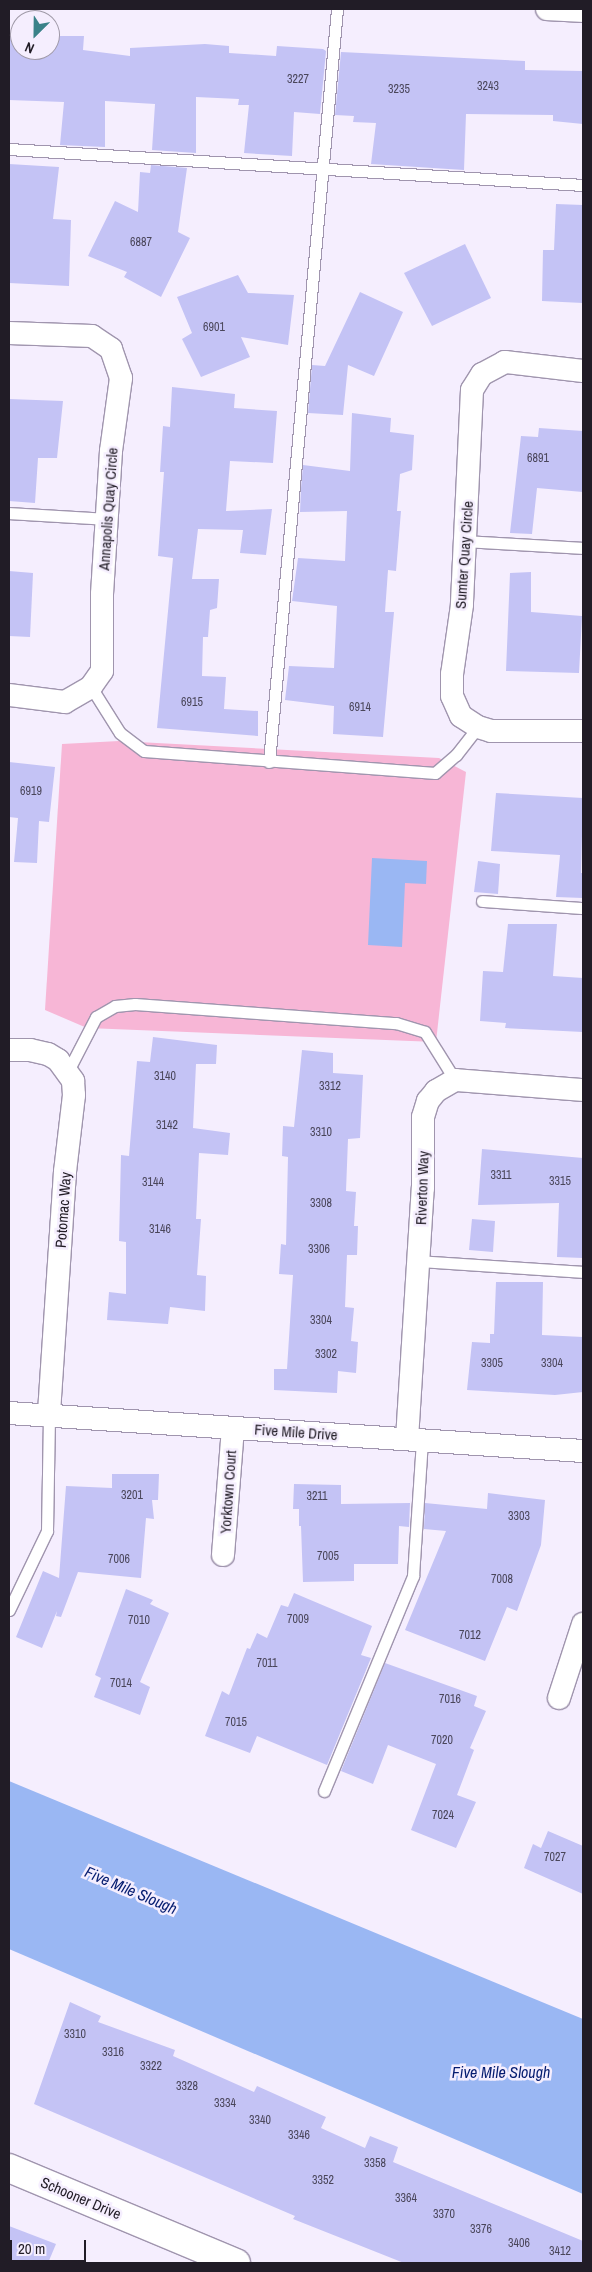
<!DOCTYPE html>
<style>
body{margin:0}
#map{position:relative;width:592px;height:2272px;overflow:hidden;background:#f5eefe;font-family:"Archivo Narrow",sans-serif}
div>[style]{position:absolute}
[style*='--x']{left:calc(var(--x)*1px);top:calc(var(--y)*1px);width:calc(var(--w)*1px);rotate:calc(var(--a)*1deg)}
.green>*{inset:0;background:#f7b6d6}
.water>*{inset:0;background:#9ab7f3}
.building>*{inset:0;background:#c4c3f5}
.roads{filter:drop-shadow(1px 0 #a095ae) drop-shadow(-1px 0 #a095ae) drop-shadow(0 1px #a095ae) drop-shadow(0 -1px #a095ae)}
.service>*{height:11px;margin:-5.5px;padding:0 5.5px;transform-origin:5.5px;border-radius:5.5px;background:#fff}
.minor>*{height:22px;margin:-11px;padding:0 11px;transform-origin:11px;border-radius:11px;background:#fff}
.tertiary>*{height:28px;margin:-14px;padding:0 14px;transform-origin:14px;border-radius:14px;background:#fff}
span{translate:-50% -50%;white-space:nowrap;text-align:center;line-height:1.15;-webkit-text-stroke:5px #f5eefe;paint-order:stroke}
.number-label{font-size:12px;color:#4a465a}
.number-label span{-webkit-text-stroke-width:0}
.street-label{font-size:15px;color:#211c26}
.water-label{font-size:16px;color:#051c70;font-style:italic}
.frame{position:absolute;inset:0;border:10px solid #211c26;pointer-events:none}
.north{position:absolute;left:10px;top:10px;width:50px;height:50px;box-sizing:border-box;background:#f5eefe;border:1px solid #a09aa8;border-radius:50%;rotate:203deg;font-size:14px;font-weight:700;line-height:20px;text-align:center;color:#211c26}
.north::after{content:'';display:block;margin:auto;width:18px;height:22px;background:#3a8289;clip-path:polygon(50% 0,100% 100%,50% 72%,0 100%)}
.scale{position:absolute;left:10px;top:2240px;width:76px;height:22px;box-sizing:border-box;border:2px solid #211c26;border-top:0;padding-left:6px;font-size:15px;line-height:18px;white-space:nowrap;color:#211c26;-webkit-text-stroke:4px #f5eefe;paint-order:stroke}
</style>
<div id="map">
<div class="green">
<div style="clip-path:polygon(119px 741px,439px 758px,466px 772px,436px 1042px,87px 1028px,45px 1010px,62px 744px)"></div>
</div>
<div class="water">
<div style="clip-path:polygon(372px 858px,427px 861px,426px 884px,405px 883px,402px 947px,368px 945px)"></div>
<div style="clip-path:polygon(9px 1781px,583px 2019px,583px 2194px,9px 1949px)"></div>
</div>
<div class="building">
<div style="clip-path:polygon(9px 36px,20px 36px,20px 50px,50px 50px,50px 36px,84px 36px,83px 50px,130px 56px,130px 48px,205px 44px,229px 46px,229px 53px,276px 56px,277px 46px,323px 49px,326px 51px,320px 114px,294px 112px,292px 156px,244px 153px,249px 105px,238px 105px,239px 99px,196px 97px,196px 153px,152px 150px,155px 104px,105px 101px,105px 147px,60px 145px,64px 102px,9px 100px)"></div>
<div style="clip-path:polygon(341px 52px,525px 61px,525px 70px,583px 71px,583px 124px,553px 121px,553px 115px,466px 114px,464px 170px,371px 164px,376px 123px,353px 122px,354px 116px,335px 115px)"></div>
<div style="clip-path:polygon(9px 164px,59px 167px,53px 219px,71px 220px,69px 286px,9px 283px)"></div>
<div style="clip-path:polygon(151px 165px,187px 168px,178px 232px,190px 238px,161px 297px,124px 277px,127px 272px,88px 256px,115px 201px,138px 212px,140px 172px,150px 173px)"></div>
<div style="clip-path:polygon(556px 204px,583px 205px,583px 303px,542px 301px,543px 250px,554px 250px)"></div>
<div style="clip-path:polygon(465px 244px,491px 298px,432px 326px,404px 273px)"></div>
<div style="clip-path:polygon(238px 275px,248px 293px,294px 295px,288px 345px,241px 337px,250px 357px,201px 377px,182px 339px,192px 333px,177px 297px)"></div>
<div style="clip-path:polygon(360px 292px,403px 312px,374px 376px,348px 365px,343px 415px,308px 413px,312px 365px,325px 366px)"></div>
<div style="clip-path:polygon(172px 387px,235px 394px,234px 408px,277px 411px,273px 463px,230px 461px,226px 511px,272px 509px,266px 555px,240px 553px,243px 530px,198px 529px,192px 579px,219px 579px,217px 608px,210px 610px,208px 637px,203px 637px,202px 676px,226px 677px,224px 709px,258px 711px,258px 736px,157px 728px,173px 558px,158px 556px,164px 472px,160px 472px,163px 426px,170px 427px)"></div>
<div style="clip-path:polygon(9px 399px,63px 401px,57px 458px,38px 458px,35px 503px,9px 501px)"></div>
<div style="clip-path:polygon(352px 413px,391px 418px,390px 432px,414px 435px,412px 470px,400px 474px,397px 511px,401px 511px,396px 571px,388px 570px,385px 612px,394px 612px,383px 737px,333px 734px,334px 706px,285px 700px,289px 666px,334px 668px,337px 606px,292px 601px,298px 558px,345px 561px,347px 511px,300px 512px,301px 488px,303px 465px,350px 471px)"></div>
<div style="clip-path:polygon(539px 428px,583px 431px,583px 492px,537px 488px,532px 534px,510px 533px,521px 436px,538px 437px)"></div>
<div style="clip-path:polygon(9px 571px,33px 573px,30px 637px,9px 636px)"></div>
<div style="clip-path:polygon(531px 572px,531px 612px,582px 616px,579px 673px,506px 671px,510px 573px)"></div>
<div style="clip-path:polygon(9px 762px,55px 767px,49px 822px,39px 821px,37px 863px,14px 862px,18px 818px,9px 817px)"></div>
<div style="clip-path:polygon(496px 793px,583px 798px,581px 873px,583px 873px,583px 898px,556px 897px,560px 855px,491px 851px)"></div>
<div style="clip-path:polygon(478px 861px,500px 864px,498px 894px,474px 892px)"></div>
<div style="clip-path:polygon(508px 924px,557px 924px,553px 976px,583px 978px,583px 1032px,505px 1028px,506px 1023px,480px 1021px,483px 971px,503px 972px)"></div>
<div style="clip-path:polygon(153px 1037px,217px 1045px,216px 1064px,196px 1064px,193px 1128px,230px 1133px,228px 1155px,199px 1153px,196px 1219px,201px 1219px,197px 1275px,206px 1276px,205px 1311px,170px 1307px,168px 1324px,107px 1320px,109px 1292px,126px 1294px,126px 1242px,119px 1241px,121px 1155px,129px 1156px,137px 1061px,150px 1062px)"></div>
<div style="clip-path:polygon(302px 1050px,333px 1053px,333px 1073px,363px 1075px,360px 1138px,348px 1139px,346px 1191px,356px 1192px,354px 1226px,358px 1226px,357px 1255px,347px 1255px,345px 1307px,354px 1308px,351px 1341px,358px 1342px,356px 1373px,338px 1371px,337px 1393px,274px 1390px,274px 1369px,287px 1369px,293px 1275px,279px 1274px,281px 1244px,286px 1245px,288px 1157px,282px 1156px,283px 1126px,294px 1127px)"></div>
<div style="clip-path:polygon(482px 1149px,583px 1158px,583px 1258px,557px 1257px,559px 1203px,478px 1205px)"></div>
<div style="clip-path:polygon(472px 1219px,495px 1221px,493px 1252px,469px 1250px)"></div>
<div style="clip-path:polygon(496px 1282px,543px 1282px,542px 1335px,583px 1337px,583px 1392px,555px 1395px,467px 1390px,472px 1342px,490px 1343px,490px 1334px,494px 1334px)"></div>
<div style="clip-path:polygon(112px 1474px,159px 1474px,158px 1500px,152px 1500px,154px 1519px,146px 1518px,141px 1578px,78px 1572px,61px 1617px,56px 1616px,57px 1611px,42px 1648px,16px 1637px,43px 1571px,59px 1578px,66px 1486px,112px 1488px)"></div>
<div style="clip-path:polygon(294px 1484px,341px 1485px,341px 1504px,410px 1503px,409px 1527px,399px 1526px,398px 1564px,354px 1564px,354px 1581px,303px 1582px,301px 1526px,299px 1526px,299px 1509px,293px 1509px)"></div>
<div style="clip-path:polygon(488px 1493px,545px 1500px,541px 1545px,517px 1611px,507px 1607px,485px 1661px,405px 1630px,446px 1531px,424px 1529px,425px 1503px,487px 1509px)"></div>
<div style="clip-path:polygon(126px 1589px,153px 1600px,150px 1604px,169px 1613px,140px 1682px,150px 1687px,140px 1715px,94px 1697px,101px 1678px,95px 1675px)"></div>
<div style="clip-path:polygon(294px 1593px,372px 1626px,361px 1655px,371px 1658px,327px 1765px,257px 1736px,250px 1753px,205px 1736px,222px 1691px,229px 1695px,247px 1648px,250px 1649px,257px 1633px,267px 1638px,281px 1605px,288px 1607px)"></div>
<div style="clip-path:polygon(385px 1663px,477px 1696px,474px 1706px,486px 1711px,470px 1748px,474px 1750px,457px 1795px,476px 1802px,456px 1848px,411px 1830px,436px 1764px,388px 1745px,373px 1784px,341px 1771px)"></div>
<div style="clip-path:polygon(548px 1831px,583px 1846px,583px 1894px,524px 1868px,533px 1844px,541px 1848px)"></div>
<div style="clip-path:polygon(70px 2002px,101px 2016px,98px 2022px,175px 2050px,173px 2056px,254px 2092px,257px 2086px,326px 2117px,321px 2128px,365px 2148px,370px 2136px,398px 2147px,393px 2162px,583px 2241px,583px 2263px,404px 2263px,293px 2219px,295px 2216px,34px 2104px)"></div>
<div style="clip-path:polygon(9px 2226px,56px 2244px,48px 2263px,9px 2263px)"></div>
</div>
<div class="roads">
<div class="service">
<div style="--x:9;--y:149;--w:575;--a:3.59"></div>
<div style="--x:9;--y:513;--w:98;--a:3.5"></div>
<div style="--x:465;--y:541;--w:118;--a:3.4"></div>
<div style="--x:91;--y:687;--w:54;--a:57.8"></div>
<div style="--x:120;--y:733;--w:30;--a:37"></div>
<div style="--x:144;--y:751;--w:292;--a:4.3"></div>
<div style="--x:435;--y:773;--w:28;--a:-41"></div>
<div style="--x:456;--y:755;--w:36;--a:-52"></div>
<div style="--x:269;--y:762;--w:756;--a:-84.84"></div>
<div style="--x:482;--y:901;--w:101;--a:4"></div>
<div style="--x:68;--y:1071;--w:61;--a:-62.6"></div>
<div style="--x:96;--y:1017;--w:22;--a:-30"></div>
<div style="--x:115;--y:1006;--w:20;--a:-6"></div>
<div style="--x:135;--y:1004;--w:262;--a:4.2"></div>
<div style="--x:396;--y:1023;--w:30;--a:17"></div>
<div style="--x:425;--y:1032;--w:57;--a:58"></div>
<div style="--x:418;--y:1261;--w:165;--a:3.8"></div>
<div style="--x:9;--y:1610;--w:88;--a:-64.3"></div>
<div style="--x:47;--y:1531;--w:115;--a:-89"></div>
<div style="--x:324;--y:1791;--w:233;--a:-67.5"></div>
<div style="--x:413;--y:1576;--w:136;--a:-86.2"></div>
</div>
<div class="minor">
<div style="--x:547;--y:9;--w:36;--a:3"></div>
<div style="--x:9;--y:333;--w:83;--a:2.1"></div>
<div style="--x:92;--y:336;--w:23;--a:34"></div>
<div style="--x:111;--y:349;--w:31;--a:71"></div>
<div style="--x:121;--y:378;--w:74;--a:97.8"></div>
<div style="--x:111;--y:451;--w:143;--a:93.6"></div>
<div style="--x:102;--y:594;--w:77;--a:90"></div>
<div style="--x:102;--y:671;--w:19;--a:125"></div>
<div style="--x:91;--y:687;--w:30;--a:150"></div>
<div style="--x:65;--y:702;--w:56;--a:-172.9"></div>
<div style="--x:583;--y:371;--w:79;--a:-173.4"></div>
<div style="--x:505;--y:362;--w:26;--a:152"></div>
<div style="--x:482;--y:374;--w:19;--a:122"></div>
<div style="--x:472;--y:390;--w:215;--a:92.7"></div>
<div style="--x:462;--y:605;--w:70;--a:98.2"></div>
<div style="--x:452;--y:674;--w:22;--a:90"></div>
<div style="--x:452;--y:696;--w:22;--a:66"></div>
<div style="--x:461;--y:716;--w:20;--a:33"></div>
<div style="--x:478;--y:727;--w:14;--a:17"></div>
<div style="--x:491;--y:731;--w:92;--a:0"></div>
<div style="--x:9;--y:1050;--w:21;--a:0"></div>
<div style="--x:30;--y:1050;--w:18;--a:13"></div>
<div style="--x:48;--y:1054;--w:12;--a:31"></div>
<div style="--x:58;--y:1060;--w:26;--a:54"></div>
<div style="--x:73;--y:1081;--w:14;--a:86"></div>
<div style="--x:74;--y:1095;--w:78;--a:96.7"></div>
<div style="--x:65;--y:1172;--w:245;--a:93.8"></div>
<div style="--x:9;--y:1413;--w:575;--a:3.79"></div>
<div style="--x:407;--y:1439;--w:252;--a:-86.4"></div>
<div style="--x:423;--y:1188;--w:71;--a:-90"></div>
<div style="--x:423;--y:1117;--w:17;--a:-73"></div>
<div style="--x:428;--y:1101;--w:13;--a:-51"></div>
<div style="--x:436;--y:1091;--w:22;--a:-30"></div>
<div style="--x:455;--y:1080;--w:128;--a:4.5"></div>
<div style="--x:223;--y:1555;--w:127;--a:-85.5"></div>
<div style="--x:559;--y:1698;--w:78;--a:-72"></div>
</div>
<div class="tertiary">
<div style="--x:9;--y:2168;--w:246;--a:22.7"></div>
</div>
</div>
<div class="number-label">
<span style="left:298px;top:80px">3227</span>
<span style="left:488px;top:87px">3243</span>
<span style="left:399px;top:90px">3235</span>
<span style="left:141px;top:243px">6887</span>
<span style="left:214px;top:328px">6901</span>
<span style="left:538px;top:459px">6891</span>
<span style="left:192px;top:703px">6915</span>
<span style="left:360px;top:708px">6914</span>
<span style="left:31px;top:792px">6919</span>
<span style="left:165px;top:1077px">3140</span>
<span style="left:330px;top:1087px">3312</span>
<span style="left:167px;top:1126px">3142</span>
<span style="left:321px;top:1133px">3310</span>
<span style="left:501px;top:1176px">3311</span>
<span style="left:560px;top:1182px">3315</span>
<span style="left:153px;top:1183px">3144</span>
<span style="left:321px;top:1204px">3308</span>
<span style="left:160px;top:1230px">3146</span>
<span style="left:319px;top:1250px">3306</span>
<span style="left:321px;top:1321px">3304</span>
<span style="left:326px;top:1355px">3302</span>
<span style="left:492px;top:1364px">3305</span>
<span style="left:552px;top:1364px">3304</span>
<span style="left:132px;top:1496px">3201</span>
<span style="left:317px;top:1497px">3211</span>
<span style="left:519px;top:1517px">3303</span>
<span style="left:328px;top:1557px">7005</span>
<span style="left:119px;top:1560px">7006</span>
<span style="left:502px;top:1580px">7008</span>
<span style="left:298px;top:1620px">7009</span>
<span style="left:139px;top:1621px">7010</span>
<span style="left:470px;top:1636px">7012</span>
<span style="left:267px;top:1664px">7011</span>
<span style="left:121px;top:1684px">7014</span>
<span style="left:450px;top:1700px">7016</span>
<span style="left:236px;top:1723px">7015</span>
<span style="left:442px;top:1741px">7020</span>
<span style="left:443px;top:1816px">7024</span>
<span style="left:555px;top:1858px">7027</span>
<span style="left:75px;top:2035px">3310</span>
<span style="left:113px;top:2053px">3316</span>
<span style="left:151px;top:2067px">3322</span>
<span style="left:187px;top:2087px">3328</span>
<span style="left:225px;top:2104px">3334</span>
<span style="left:260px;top:2121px">3340</span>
<span style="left:299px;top:2136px">3346</span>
<span style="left:375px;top:2164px">3358</span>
<span style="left:323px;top:2181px">3352</span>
<span style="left:406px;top:2199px">3364</span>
<span style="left:444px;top:2215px">3370</span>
<span style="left:481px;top:2230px">3376</span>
<span style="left:519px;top:2244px">3406</span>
<span style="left:560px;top:2252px">3412</span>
</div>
<div class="street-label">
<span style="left:108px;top:509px;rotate:-86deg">Annapolis Quay Circle</span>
<span style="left:464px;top:555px;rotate:-86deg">Sumter Quay Circle</span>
<span style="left:422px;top:1188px;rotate:-88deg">Riverton Way</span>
<span style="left:63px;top:1210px;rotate:-86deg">Potomac Way</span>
<span style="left:296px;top:1432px;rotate:4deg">Five Mile Drive</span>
<span style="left:228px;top:1492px;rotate:-86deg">Yorktown Court</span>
<span style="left:81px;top:2198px;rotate:23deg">Schooner Drive</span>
</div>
<div class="water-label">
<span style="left:131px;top:1890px;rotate:23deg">Five Mile Slough</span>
<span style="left:501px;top:2072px">Five Mile Slough</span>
</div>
<div class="frame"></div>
<div class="north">N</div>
<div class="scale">20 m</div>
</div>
